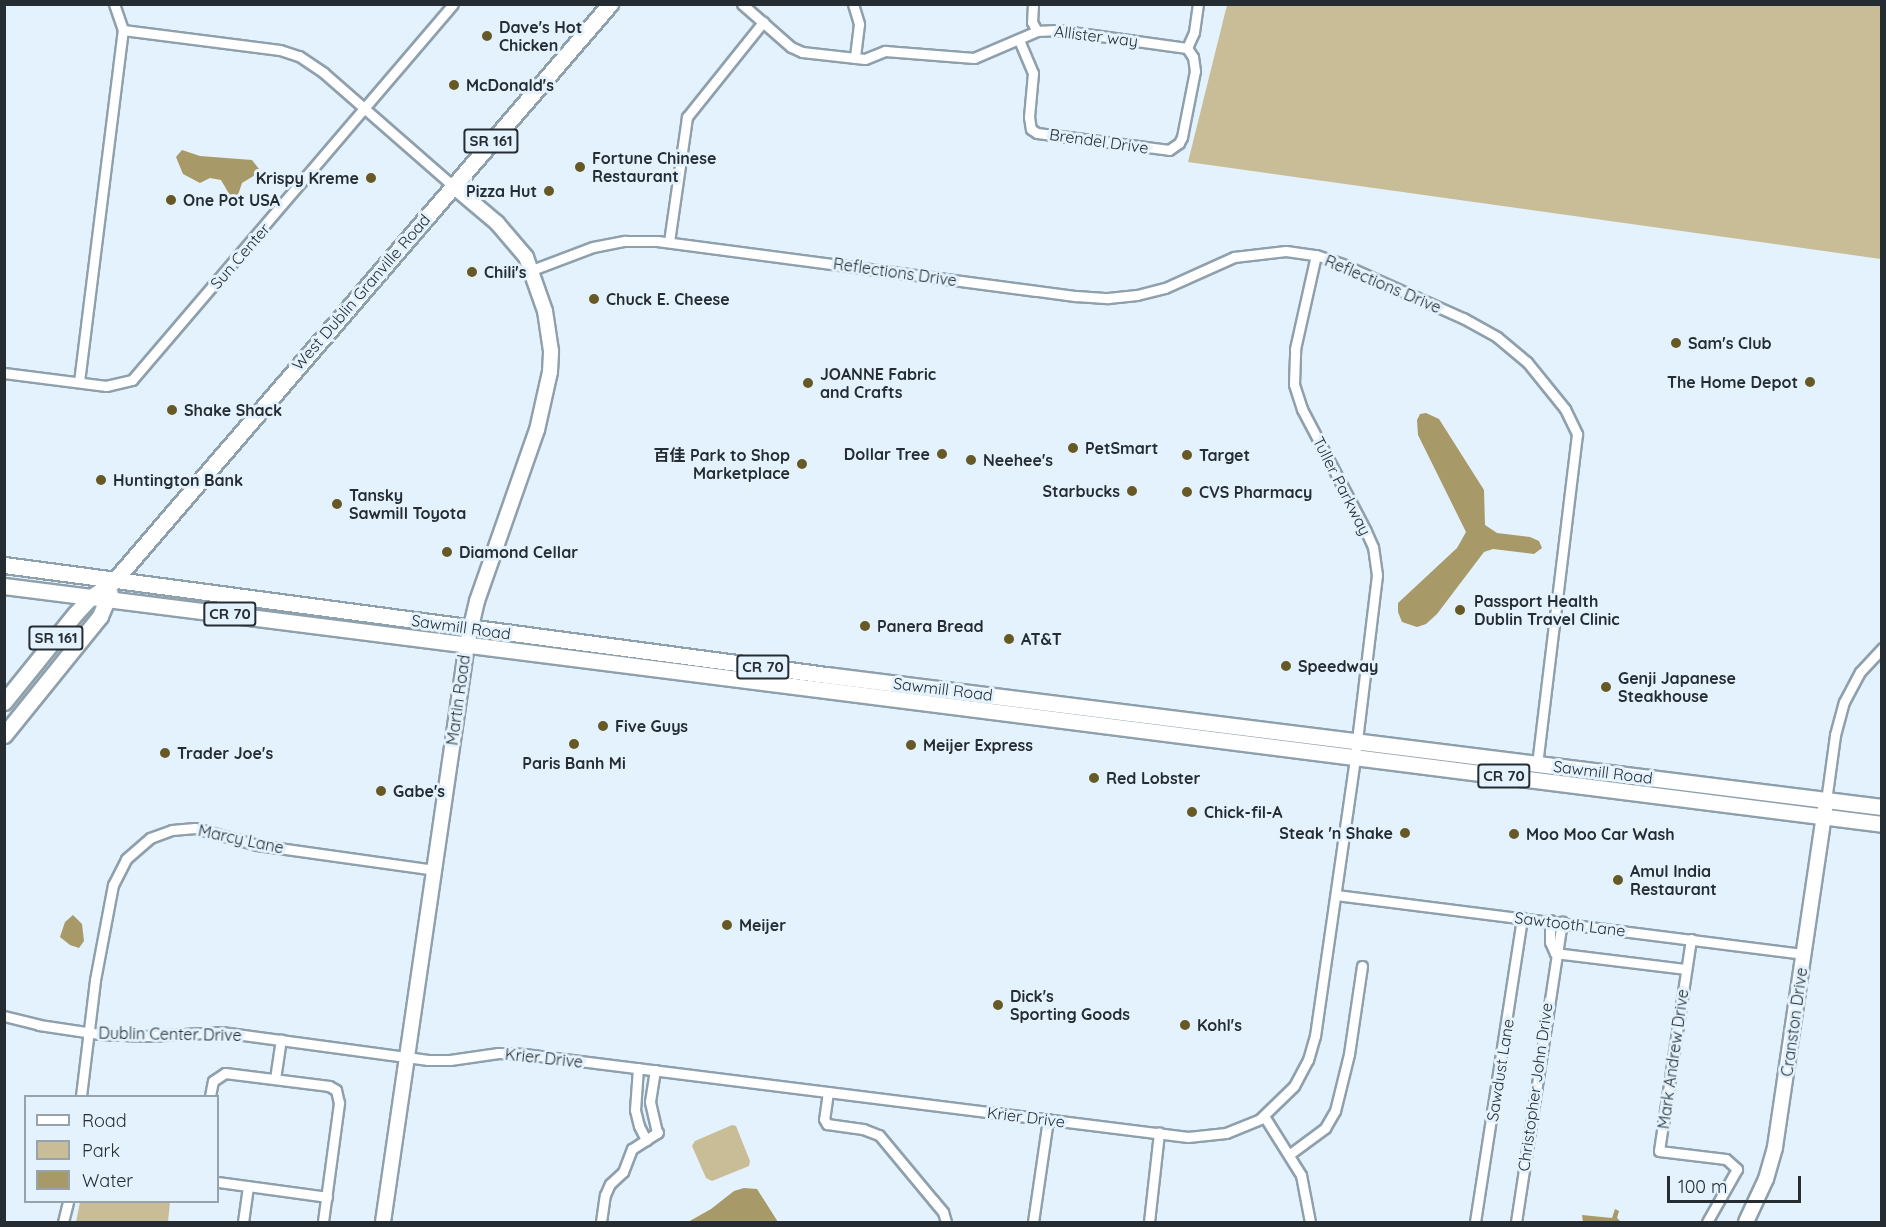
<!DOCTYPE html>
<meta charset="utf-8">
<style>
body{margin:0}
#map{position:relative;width:1886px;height:1227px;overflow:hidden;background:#e3f2fd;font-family:Quicksand,"Noto Sans SC",sans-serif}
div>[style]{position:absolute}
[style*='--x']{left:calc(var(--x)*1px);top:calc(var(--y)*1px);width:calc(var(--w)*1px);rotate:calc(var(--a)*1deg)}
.green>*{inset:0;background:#c8bd96}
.water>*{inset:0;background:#a89968}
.roads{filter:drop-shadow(2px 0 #8fa0ad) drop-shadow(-2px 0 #8fa0ad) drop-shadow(0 2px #8fa0ad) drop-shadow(0 -2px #8fa0ad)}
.street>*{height:9px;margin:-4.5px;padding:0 4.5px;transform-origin:4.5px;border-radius:4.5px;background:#fff}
.secondary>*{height:14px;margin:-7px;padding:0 7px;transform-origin:7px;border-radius:7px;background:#fff}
.primary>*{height:15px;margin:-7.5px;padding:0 7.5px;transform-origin:7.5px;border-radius:7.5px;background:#fff}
.dots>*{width:16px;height:16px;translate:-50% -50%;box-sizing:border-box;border:3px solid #e3f2fd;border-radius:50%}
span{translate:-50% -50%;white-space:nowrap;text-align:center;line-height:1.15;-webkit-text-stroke:6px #e3f2fd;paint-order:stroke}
.shield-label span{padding:2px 4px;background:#e3f2fd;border:2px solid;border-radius:4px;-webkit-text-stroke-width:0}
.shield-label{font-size:15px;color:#262d32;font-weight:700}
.poi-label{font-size:16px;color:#262d32;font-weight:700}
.left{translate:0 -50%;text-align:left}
.right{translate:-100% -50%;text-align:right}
.street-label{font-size:16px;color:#262d32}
.frame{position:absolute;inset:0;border:6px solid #262d32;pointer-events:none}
.legend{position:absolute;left:24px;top:1095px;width:195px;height:108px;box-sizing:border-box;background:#e3f2fd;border:2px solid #97a3ac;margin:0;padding:8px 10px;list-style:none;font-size:18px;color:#262d32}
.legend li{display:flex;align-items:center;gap:12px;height:30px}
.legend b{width:30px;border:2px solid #97a3ac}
.scale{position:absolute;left:1667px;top:1176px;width:134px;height:27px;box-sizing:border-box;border:3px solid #262d32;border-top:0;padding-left:8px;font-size:18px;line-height:21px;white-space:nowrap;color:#262d32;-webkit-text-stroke:4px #e3f2fd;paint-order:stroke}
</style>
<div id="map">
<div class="green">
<div style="clip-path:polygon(1227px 5px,1881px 5px,1881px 259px,1188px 162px)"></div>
<div style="clip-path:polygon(732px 1125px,736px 1126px,750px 1161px,749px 1166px,712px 1181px,706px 1178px,692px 1146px,695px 1141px)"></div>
<div style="clip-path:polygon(80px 1202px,170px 1202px,168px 1222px,76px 1222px)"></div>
</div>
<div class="water">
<div style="clip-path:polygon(182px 150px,200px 156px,252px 160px,259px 169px,257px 174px,242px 183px,237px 198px,232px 199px,221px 180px,210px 178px,200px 183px,183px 174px,176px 157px)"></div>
<div style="clip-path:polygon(1426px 413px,1439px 419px,1484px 490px,1485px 525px,1497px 533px,1530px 537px,1539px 541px,1542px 548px,1534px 554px,1493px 549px,1484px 552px,1437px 614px,1426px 624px,1417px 627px,1402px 622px,1398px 612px,1398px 603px,1457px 548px,1466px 532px,1418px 435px,1417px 420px,1420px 414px)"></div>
<div style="clip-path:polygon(73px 915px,82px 924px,84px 941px,79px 948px,70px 945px,60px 937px,65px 922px)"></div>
<div style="clip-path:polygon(744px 1188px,757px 1189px,778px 1222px,688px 1222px,711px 1209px,734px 1191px)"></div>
<div style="clip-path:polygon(1615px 1209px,1619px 1211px,1617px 1218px,1621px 1222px,1583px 1222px,1582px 1215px,1612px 1218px)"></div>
</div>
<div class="roads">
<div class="street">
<div style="--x:742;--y:4;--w:65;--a:41.3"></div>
<div style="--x:791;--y:47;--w:12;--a:24"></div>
<div style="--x:802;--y:52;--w:63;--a:6.3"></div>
<div style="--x:865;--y:59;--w:22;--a:-22"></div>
<div style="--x:885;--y:51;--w:89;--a:4.5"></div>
<div style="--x:974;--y:58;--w:69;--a:-23.2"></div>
<div style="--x:1037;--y:31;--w:20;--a:-3"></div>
<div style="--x:1057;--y:30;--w:131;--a:7.9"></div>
<div style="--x:853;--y:4;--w:21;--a:73"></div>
<div style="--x:859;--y:24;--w:34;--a:97"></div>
<div style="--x:1033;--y:4;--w:18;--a:93"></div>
<div style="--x:1032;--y:22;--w:10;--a:61"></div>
<div style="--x:123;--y:30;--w:158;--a:7.3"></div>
<div style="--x:280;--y:50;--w:20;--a:18"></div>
<div style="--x:299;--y:56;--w:30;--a:34"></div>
<div style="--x:324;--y:73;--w:170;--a:41.2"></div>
<div style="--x:1019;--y:40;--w:36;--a:67"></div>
<div style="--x:1033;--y:73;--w:44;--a:95.2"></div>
<div style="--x:1029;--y:117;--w:12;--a:81"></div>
<div style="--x:1031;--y:129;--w:7;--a:34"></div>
<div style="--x:1037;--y:133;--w:133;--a:7.3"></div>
<div style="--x:1169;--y:150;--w:12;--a:-35"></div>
<div style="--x:1179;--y:143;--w:7;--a:-63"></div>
<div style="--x:1182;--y:137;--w:67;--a:-78.9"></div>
<div style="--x:1195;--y:71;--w:14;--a:-98"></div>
<div style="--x:1193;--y:57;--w:11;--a:-124"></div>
<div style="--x:1187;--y:48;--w:17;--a:-66"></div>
<div style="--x:1194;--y:32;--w:28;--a:-82"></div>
<div style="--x:669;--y:242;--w:126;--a:-81.8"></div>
<div style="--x:687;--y:117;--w:122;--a:-51.3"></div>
<div style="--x:532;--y:270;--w:65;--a:-20.7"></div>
<div style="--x:593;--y:247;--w:33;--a:-11"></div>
<div style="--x:625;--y:241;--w:32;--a:0"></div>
<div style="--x:657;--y:241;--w:423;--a:7.5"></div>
<div style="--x:1076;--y:296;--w:32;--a:4"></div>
<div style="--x:1108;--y:298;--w:29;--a:-6"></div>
<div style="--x:1137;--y:295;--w:29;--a:-14"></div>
<div style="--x:1165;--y:288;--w:76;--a:-24.2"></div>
<div style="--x:1234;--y:257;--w:52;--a:-6.6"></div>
<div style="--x:1286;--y:251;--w:30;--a:8"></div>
<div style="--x:1316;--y:255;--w:28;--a:19"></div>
<div style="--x:1342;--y:264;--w:133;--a:24.1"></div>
<div style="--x:1463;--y:318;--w:39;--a:29"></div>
<div style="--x:1497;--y:337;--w:39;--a:40"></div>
<div style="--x:1527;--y:362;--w:60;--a:51"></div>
<div style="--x:1565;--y:409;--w:28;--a:64"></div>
<div style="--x:1577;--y:434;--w:332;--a:96.9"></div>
<div style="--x:4;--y:373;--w:103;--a:7.3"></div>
<div style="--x:106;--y:386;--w:27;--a:-13"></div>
<div style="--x:132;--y:380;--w:494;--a:-49.5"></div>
<div style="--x:79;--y:382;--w:355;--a:-82.9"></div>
<div style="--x:123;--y:30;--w:28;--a:-109"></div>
<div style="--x:1826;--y:801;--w:67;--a:-82.2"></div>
<div style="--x:1835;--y:735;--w:34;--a:-75"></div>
<div style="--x:1844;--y:702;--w:34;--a:-62"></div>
<div style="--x:1860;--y:672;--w:33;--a:-47"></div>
<div style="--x:1336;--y:895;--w:472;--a:7.2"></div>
<div style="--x:1550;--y:920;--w:22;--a:90"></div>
<div style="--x:1550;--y:942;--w:12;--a:66"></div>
<div style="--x:1691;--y:939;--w:214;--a:98.6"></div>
<div style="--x:1659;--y:1151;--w:67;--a:6.8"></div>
<div style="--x:1726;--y:1159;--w:15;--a:42"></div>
<div style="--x:1737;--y:1169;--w:61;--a:119.5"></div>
<div style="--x:1555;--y:953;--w:132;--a:7"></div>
<div style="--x:4;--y:1016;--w:36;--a:14"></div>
<div style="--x:39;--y:1025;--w:61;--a:8.5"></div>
<div style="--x:99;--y:1034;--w:49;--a:2.3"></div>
<div style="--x:148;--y:1036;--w:73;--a:-3.1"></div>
<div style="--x:221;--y:1032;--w:209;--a:7.7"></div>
<div style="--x:428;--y:1060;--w:22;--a:0"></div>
<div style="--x:450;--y:1060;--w:49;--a:-8.3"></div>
<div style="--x:498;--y:1053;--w:26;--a:2"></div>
<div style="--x:524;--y:1054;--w:669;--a:7.13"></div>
<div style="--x:1188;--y:1137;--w:38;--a:-6"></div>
<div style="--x:1226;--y:1133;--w:37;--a:-22"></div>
<div style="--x:1260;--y:1119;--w:47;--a:-44.1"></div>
<div style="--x:1294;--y:1086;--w:30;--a:-62"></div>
<div style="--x:1308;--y:1060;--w:25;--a:-74"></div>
<div style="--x:1315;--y:1036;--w:282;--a:-81.8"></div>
<div style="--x:1355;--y:757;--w:183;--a:-83.1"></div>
<div style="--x:1377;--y:575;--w:28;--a:-98"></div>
<div style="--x:1373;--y:547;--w:17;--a:-114"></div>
<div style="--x:1366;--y:531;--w:138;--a:-117.7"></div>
<div style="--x:1302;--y:409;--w:26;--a:-108"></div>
<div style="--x:1294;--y:384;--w:35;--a:-88"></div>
<div style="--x:1295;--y:349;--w:96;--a:-77.4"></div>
<div style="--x:638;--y:1068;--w:42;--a:94.1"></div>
<div style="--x:635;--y:1110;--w:16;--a:76"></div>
<div style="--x:639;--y:1126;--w:16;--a:63"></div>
<div style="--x:655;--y:1070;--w:32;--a:99"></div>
<div style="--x:650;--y:1102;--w:32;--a:77"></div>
<div style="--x:275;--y:1079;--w:40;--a:-81.5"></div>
<div style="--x:828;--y:1092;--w:27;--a:98"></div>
<div style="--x:824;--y:1119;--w:6;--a:59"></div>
<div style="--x:827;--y:1124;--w:36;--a:8"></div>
<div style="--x:863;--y:1129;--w:17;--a:21"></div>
<div style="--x:879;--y:1135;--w:85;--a:50.3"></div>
<div style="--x:933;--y:1200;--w:16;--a:50"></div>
<div style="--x:943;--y:1212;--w:10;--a:73"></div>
<div style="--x:81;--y:1096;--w:117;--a:-83.1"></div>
<div style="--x:95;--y:980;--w:97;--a:-79.3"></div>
<div style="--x:113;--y:885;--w:29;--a:-63"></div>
<div style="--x:126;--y:859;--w:32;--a:-41"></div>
<div style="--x:150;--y:838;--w:23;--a:-20"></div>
<div style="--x:172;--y:830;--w:23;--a:-5"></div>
<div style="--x:195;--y:828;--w:64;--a:15.3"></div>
<div style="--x:257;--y:845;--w:179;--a:8"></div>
<div style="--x:210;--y:1096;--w:15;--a:-79"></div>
<div style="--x:213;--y:1081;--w:14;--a:-34"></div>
<div style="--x:225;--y:1073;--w:105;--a:7.1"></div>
<div style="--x:329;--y:1086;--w:8;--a:30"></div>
<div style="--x:336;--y:1090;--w:13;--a:77"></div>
<div style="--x:339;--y:1103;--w:120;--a:97.7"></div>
<div style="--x:1264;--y:1116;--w:70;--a:57.9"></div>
<div style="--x:1301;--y:1175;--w:48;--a:79.2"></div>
<div style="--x:1290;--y:1154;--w:44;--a:-36.6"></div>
<div style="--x:1325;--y:1128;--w:20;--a:-60"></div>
<div style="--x:1335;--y:1111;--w:59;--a:-76.2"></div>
<div style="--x:1349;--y:1054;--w:89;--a:-81.6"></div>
<div style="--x:218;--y:1182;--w:110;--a:7.8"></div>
<div style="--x:63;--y:1222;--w:21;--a:-76"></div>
<div style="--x:243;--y:1222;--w:36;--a:-82"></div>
<div style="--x:601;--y:1222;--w:27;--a:-82"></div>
<div style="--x:605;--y:1195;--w:12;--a:-66"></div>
<div style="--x:610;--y:1184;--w:18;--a:-43"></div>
<div style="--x:623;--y:1172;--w:25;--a:-69"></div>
<div style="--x:632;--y:1149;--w:31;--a:-33"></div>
<div style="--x:1033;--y:1222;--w:104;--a:-81.7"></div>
<div style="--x:1149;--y:1222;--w:90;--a:-83.6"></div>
<div style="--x:1475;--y:1222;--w:308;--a:-81.2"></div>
<div style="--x:1516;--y:1222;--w:304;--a:-81.3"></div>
</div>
<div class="secondary">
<div style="--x:383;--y:1222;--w:584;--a:-81.73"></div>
<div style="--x:467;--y:644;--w:44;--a:-76.9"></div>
<div style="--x:477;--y:601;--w:181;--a:-70.7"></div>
<div style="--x:537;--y:430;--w:59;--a:-77.4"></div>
<div style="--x:550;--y:372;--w:21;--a:-87"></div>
<div style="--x:551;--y:351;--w:40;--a:-98.5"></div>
<div style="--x:545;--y:311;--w:57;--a:-109.4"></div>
<div style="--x:526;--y:257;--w:45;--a:-130.5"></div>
<div style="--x:497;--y:223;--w:59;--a:-139.8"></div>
<div style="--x:1746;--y:1222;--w:47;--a:-65.1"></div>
<div style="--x:1766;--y:1179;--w:33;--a:-74"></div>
<div style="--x:1775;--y:1147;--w:350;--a:-81.6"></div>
</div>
<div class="primary">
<div style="--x:4;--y:565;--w:829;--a:7.62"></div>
<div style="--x:826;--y:675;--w:1064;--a:7.13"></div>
<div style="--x:4;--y:586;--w:1893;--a:7.22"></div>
<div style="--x:4;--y:702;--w:113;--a:-51.1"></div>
<div style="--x:75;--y:614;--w:22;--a:-47"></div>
<div style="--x:90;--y:598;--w:29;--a:-35"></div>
<div style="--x:114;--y:581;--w:761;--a:-49.32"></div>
<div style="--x:4;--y:735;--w:153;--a:-51.1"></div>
<div style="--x:100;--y:616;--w:25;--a:-67"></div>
</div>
</div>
<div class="dots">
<div style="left:487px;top:36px;background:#675926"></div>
<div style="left:454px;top:85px;background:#675926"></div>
<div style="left:580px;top:167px;background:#675926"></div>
<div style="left:371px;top:178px;background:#675926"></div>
<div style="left:549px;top:191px;background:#675926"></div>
<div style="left:171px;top:200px;background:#675926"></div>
<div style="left:472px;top:272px;background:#675926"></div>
<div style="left:594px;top:299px;background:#675926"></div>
<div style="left:1676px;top:343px;background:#675926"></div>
<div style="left:1810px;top:382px;background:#675926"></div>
<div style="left:808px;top:383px;background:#675926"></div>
<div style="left:172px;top:410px;background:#675926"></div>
<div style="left:1073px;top:448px;background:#675926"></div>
<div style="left:942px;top:454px;background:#675926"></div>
<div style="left:1187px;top:455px;background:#675926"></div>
<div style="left:971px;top:460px;background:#675926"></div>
<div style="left:802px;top:464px;background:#675926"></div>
<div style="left:101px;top:480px;background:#675926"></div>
<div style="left:1132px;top:491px;background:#675926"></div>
<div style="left:1187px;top:492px;background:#675926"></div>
<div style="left:337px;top:504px;background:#675926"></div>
<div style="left:447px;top:552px;background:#675926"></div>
<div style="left:1460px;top:610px;background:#675926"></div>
<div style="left:865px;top:626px;background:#675926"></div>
<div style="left:1009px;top:639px;background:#675926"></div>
<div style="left:1286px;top:666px;background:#675926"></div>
<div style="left:1606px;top:687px;background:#675926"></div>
<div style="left:603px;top:726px;background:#675926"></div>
<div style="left:574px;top:744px;background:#675926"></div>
<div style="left:911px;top:745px;background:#675926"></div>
<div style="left:165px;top:753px;background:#675926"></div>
<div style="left:1094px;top:778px;background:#675926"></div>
<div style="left:381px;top:791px;background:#675926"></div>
<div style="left:1192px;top:812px;background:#675926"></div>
<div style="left:1405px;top:833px;background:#675926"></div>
<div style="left:1514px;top:834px;background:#675926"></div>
<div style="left:1618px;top:880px;background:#675926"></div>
<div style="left:727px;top:925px;background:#675926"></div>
<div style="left:998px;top:1005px;background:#675926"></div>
<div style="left:1185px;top:1025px;background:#675926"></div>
</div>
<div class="shield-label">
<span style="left:491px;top:141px">SR 161</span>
<span style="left:230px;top:614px">CR 70</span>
<span style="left:56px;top:638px">SR 161</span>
<span style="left:763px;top:667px">CR 70</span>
<span style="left:1504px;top:776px">CR 70</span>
</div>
<div class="poi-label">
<span class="left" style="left:499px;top:36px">Dave's Hot<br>Chicken</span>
<span class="left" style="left:466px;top:85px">McDonald's</span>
<span class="left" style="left:592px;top:167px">Fortune Chinese<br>Restaurant</span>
<span class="right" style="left:359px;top:178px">Krispy Kreme</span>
<span class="right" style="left:537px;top:191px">Pizza Hut</span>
<span class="left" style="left:183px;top:200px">One Pot USA</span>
<span class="left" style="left:484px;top:272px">Chili's</span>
<span class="left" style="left:606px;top:299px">Chuck E. Cheese</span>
<span class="left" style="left:1688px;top:343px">Sam's Club</span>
<span class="left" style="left:820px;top:383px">JOANNE Fabric<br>and Crafts</span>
<span class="right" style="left:1798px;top:382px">The Home Depot</span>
<span class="left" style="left:184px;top:410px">Shake Shack</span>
<span class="left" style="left:1085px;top:448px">PetSmart</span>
<span class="right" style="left:930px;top:454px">Dollar Tree</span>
<span class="right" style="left:790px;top:464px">百佳 Park to Shop<br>Marketplace</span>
<span class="left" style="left:1199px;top:455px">Target</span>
<span class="left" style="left:983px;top:460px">Neehee's</span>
<span class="left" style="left:113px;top:480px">Huntington Bank</span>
<span class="right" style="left:1120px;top:491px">Starbucks</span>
<span class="left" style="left:1199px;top:492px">CVS Pharmacy</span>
<span class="left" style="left:349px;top:504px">Tansky<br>Sawmill Toyota</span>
<span class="left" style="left:459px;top:552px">Diamond Cellar</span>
<span class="left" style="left:1474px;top:610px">Passport Health<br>Dublin Travel Clinic</span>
<span class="left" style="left:877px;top:626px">Panera Bread</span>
<span class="left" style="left:1021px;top:639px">AT&amp;T</span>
<span class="left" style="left:1298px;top:666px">Speedway</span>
<span class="left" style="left:1618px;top:687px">Genji Japanese<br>Steakhouse</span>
<span class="left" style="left:615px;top:726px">Five Guys</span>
<span class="left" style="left:923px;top:745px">Meijer Express</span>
<span class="left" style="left:177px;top:753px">Trader Joe's</span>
<span style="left:574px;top:763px">Paris Banh Mi</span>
<span class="left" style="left:1106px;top:778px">Red Lobster</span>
<span class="left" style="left:393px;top:791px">Gabe's</span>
<span class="left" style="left:1204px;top:812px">Chick-fil-A</span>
<span class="right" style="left:1393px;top:833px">Steak 'n Shake</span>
<span class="left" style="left:1526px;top:834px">Moo Moo Car Wash</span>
<span class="left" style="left:1630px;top:880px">Amul India<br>Restaurant</span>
<span class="left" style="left:739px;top:925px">Meijer</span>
<span class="left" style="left:1010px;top:1005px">Dick's<br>Sporting Goods</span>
<span class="left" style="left:1197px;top:1025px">Kohl's</span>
</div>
<div class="street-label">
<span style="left:1096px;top:36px;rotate:7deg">Allister way</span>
<span style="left:1099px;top:141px;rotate:8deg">Brendel Drive</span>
<span style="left:240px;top:256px;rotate:-49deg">Sun Center</span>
<span style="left:895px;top:272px;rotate:8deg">Reflections Drive</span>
<span style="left:1383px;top:284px;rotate:23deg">Reflections Drive</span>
<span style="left:361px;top:292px;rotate:-49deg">West Dublin Granville Road</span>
<span style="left:1342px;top:486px;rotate:63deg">Tuller Parkway</span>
<span style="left:461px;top:627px;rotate:8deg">Sawmill Road</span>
<span style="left:943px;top:689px;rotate:7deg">Sawmill Road</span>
<span style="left:458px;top:700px;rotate:-82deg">Martin Road</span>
<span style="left:1603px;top:772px;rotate:7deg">Sawmill Road</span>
<span style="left:241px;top:839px;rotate:12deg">Marcy Lane</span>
<span style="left:1570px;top:924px;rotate:7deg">Sawtooth Lane</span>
<span style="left:1794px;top:1022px;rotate:-82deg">Cranston Drive</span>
<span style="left:170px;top:1034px;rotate:1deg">Dublin Center Drive</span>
<span style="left:544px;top:1058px;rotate:6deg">Krier Drive</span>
<span style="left:1673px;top:1059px;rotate:-82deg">Mark Andrew Drive</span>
<span style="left:1500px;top:1070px;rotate:-81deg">Sawdust Lane</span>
<span style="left:1535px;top:1087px;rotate:-82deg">Christopher John Drive</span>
<span style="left:1026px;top:1117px;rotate:7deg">Krier Drive</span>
</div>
<div class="frame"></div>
<ul class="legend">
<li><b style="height:8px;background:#fff"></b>Road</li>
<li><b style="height:16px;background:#c8bd96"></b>Park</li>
<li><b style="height:16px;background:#a89968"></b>Water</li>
</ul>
<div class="scale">100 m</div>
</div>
